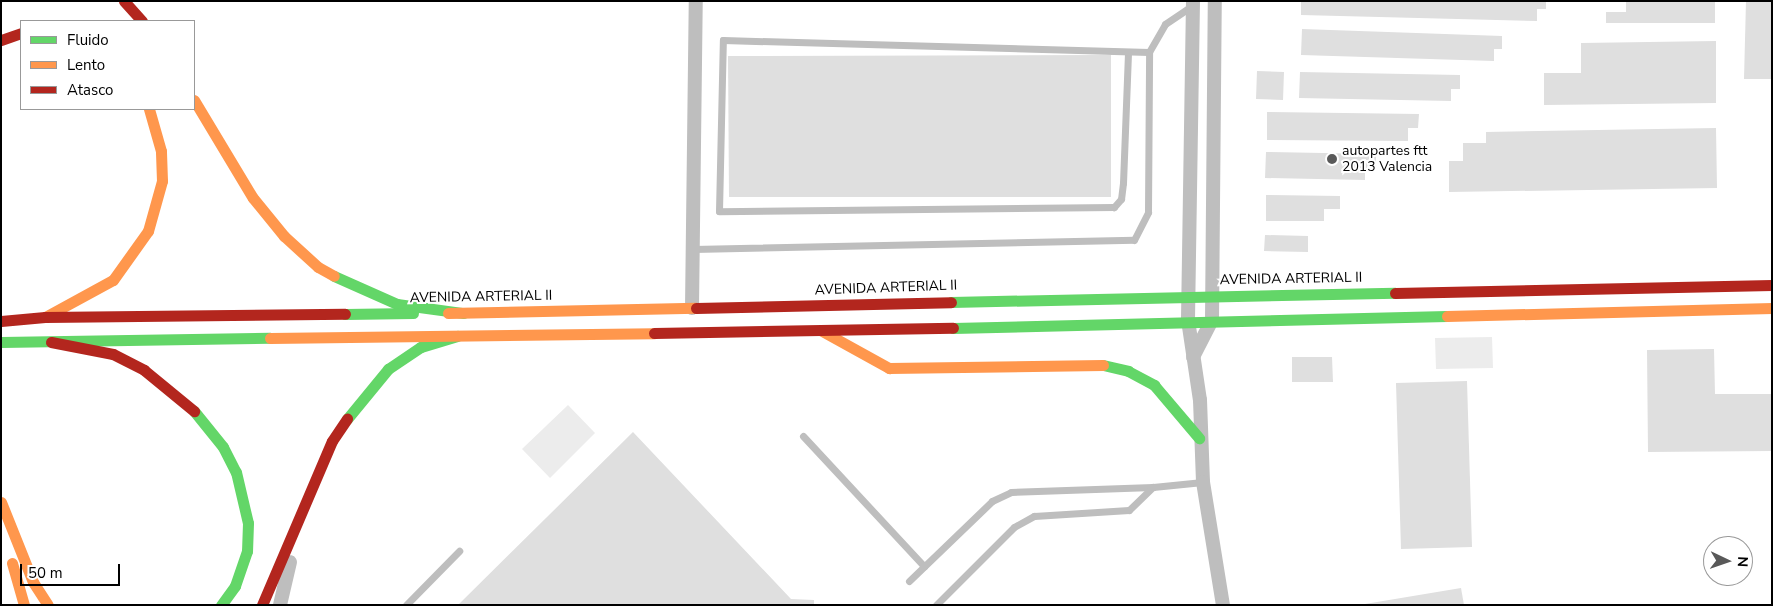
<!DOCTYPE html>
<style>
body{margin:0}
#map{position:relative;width:1773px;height:606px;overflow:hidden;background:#fff;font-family:"Nunito Sans",sans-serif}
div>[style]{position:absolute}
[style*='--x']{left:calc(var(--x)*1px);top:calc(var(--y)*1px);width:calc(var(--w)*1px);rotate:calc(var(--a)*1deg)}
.green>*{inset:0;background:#ececec}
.building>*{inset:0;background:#dfdfdf}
.lane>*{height:7px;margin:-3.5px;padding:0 3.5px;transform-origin:3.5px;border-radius:3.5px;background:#bebebe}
.street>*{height:14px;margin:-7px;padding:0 7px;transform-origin:7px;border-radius:7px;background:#bebebe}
.fast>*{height:11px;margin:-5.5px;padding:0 5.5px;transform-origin:5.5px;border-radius:5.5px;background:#63d668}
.slow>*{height:11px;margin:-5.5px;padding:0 5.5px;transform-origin:5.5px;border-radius:5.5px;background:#ff974d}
.jam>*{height:11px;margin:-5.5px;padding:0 5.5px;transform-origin:5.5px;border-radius:5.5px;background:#b3261e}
.dots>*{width:14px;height:14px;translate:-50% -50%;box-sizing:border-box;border:2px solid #fff;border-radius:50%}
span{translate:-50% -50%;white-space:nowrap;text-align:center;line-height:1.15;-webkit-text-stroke:4px #fff;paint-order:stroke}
.poi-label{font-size:14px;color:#000}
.left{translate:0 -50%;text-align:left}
.street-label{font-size:14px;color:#000}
.frame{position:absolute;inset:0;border:2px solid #000;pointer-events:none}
.legend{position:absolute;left:20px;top:20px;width:175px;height:90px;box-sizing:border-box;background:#fff;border:1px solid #999;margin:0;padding:6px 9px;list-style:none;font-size:15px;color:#000}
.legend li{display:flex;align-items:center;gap:10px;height:25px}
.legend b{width:25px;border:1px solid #999}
.north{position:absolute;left:1703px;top:536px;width:50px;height:50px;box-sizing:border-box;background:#fff;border:1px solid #999;border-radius:50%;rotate:93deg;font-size:14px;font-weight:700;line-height:20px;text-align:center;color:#000}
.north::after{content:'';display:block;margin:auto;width:18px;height:22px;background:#595959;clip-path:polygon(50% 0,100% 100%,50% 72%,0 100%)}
.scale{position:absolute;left:20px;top:564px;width:100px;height:22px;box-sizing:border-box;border:2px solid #000;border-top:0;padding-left:6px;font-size:15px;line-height:18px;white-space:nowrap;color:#000;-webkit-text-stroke:4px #fff;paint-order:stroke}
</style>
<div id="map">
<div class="green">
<div style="clip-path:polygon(1492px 337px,1493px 368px,1436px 369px,1435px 338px)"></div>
<div style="clip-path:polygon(568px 405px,595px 433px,550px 478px,522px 449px)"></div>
</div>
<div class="building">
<div style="clip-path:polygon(1301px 1px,1546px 1px,1546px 9px,1537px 9px,1537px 21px,1301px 15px)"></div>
<div style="clip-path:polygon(1626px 1px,1715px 1px,1715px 23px,1606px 23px,1606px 12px,1626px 12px)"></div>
<div style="clip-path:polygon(1746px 1px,1772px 1px,1772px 79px,1744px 79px)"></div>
<div style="clip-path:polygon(1302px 29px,1502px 36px,1502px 49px,1494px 49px,1494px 61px,1301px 55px)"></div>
<div style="clip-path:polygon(1716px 41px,1716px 103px,1544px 105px,1544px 73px,1581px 73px,1581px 43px)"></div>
<div style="clip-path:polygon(1111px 55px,1111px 197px,729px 197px,728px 56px)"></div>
<div style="clip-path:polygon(1257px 71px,1284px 72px,1283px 100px,1256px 99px)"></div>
<div style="clip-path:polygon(1300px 72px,1460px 75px,1460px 89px,1451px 89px,1451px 101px,1299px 98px)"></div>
<div style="clip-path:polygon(1267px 112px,1419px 114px,1418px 128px,1408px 128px,1408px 141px,1267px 140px)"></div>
<div style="clip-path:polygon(1716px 128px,1717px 188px,1449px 192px,1449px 161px,1463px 161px,1463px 143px,1486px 143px,1486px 132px)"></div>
<div style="clip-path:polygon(1266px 152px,1376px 154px,1376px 169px,1365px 169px,1365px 180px,1265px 178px)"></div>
<div style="clip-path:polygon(1266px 195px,1340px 196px,1340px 209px,1324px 209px,1324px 221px,1266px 221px)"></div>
<div style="clip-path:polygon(1265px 235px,1308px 236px,1308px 252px,1264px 251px)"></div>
<div style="clip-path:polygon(1714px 349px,1715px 394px,1772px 394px,1772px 451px,1648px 452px,1647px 350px)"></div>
<div style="clip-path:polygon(1292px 357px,1332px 357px,1333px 382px,1292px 382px)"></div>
<div style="clip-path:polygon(1467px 381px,1472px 547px,1401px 549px,1396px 383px)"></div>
<div style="clip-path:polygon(633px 432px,791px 599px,814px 600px,814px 605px,458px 605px)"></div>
<div style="clip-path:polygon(1461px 588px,1464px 605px,1365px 605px,1365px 604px)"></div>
</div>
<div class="lane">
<div style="--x:1128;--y:53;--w:130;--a:92.2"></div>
<div style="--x:1123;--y:183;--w:16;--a:97"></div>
<div style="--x:1121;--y:199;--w:11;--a:131"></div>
<div style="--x:1114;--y:207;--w:395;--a:179.4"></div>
<div style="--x:719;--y:211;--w:171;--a:-88.7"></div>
<div style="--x:723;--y:40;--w:426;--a:1.6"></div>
<div style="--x:693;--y:249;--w:441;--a:-1.2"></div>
<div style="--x:1134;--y:240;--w:31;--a:-63"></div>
<div style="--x:1148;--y:212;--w:160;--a:-89.6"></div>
<div style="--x:1149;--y:52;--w:32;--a:-60"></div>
<div style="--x:1165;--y:24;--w:34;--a:-34"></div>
<div style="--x:803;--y:436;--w:178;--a:47.1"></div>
<div style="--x:909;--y:581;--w:115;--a:-43.9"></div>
<div style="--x:992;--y:501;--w:21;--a:-25"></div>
<div style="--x:1011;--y:492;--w:142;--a:-2"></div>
<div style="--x:406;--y:605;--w:76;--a:-45.5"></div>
<div style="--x:936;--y:605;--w:110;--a:-45"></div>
<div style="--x:1014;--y:527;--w:23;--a:-29"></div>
<div style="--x:1034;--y:516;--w:95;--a:-3.6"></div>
<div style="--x:1129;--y:510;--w:33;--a:-44"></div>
<div style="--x:1153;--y:487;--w:50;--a:-5.7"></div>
</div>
<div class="street">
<div style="--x:1193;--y:1;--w:319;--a:90.9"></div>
<div style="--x:1188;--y:320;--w:81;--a:81.5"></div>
<div style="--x:1200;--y:400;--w:82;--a:87.9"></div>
<div style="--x:1203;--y:482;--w:125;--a:80.8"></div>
<div style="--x:692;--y:308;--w:307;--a:-89.3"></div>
<div style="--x:1193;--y:357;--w:42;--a:-62.8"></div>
<div style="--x:1212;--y:320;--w:319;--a:-89.5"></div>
<div style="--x:280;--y:605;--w:44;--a:-76.9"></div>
</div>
<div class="fast">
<div style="--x:334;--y:276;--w:69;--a:24"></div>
<div style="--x:397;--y:304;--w:67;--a:7.8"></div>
<div style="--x:951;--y:302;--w:444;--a:-1.2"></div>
<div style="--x:345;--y:314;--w:68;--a:-0.8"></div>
<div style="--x:953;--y:328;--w:494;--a:-1.4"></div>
<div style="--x:1;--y:342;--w:269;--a:-0.9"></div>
<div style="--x:1103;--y:365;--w:26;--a:13"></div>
<div style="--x:1128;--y:371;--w:30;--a:28"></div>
<div style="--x:1154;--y:385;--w:70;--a:49.7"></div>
<div style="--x:194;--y:411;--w:46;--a:51.1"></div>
<div style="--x:223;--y:447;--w:28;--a:63"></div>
<div style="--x:236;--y:472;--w:52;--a:76.8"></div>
<div style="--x:248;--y:523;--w:28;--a:92"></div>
<div style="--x:247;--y:551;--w:37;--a:109"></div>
<div style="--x:235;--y:586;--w:24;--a:126"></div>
<div style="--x:347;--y:419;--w:65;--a:-50.6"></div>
<div style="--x:388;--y:369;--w:40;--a:-34"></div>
<div style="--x:421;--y:347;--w:38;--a:-17"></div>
</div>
<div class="slow">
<div style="--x:194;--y:100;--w:114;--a:59"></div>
<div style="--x:253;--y:198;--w:49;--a:50.8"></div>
<div style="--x:284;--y:236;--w:46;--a:42.4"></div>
<div style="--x:318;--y:267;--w:18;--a:29"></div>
<div style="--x:448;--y:313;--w:248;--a:-1.2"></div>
<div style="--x:1447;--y:316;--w:325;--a:-1.4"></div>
<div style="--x:45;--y:317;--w:77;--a:-28.6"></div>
<div style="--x:113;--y:280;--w:60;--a:-54.5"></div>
<div style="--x:148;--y:231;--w:52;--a:-74.4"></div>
<div style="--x:162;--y:181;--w:30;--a:-92"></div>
<div style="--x:161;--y:151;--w:44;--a:-105.9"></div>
<div style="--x:822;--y:331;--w:77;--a:28.9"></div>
<div style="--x:889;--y:368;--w:214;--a:-0.8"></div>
<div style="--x:270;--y:338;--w:384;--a:-0.7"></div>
<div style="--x:1;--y:502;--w:86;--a:68.2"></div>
<div style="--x:33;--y:582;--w:27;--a:57"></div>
<div style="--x:12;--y:563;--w:44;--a:74.1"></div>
</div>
<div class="jam">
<div style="--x:124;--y:1;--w:27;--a:48"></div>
<div style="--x:1;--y:40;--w:21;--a:-19"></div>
<div style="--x:1395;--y:293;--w:377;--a:-1.2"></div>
<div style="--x:696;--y:308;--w:255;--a:-1.3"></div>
<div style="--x:1;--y:321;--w:44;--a:-5.2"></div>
<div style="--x:45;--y:317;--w:300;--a:-0.6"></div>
<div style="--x:654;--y:333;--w:299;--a:-1"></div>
<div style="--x:51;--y:342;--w:63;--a:11"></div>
<div style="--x:113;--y:354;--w:35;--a:27"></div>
<div style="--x:144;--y:370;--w:65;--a:39.4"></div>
<div style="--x:262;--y:605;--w:178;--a:-66.9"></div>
<div style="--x:332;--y:441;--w:27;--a:-56"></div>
</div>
<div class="dots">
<div style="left:1332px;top:159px;background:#595959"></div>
</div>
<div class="poi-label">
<span class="left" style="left:1342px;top:159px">autopartes ftt<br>2013 Valencia</span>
</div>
<div class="street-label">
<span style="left:1291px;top:279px;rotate:-1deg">AVENIDA ARTERIAL II</span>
<span style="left:886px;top:288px;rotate:-2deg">AVENIDA ARTERIAL II</span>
<span style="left:481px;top:297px;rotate:-1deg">AVENIDA ARTERIAL II</span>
</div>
<div class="frame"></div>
<ul class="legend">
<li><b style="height:6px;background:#63d668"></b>Fluido</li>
<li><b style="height:6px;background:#ff974d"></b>Lento</li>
<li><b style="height:6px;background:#b3261e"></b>Atasco</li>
</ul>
<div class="north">N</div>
<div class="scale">50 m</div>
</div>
